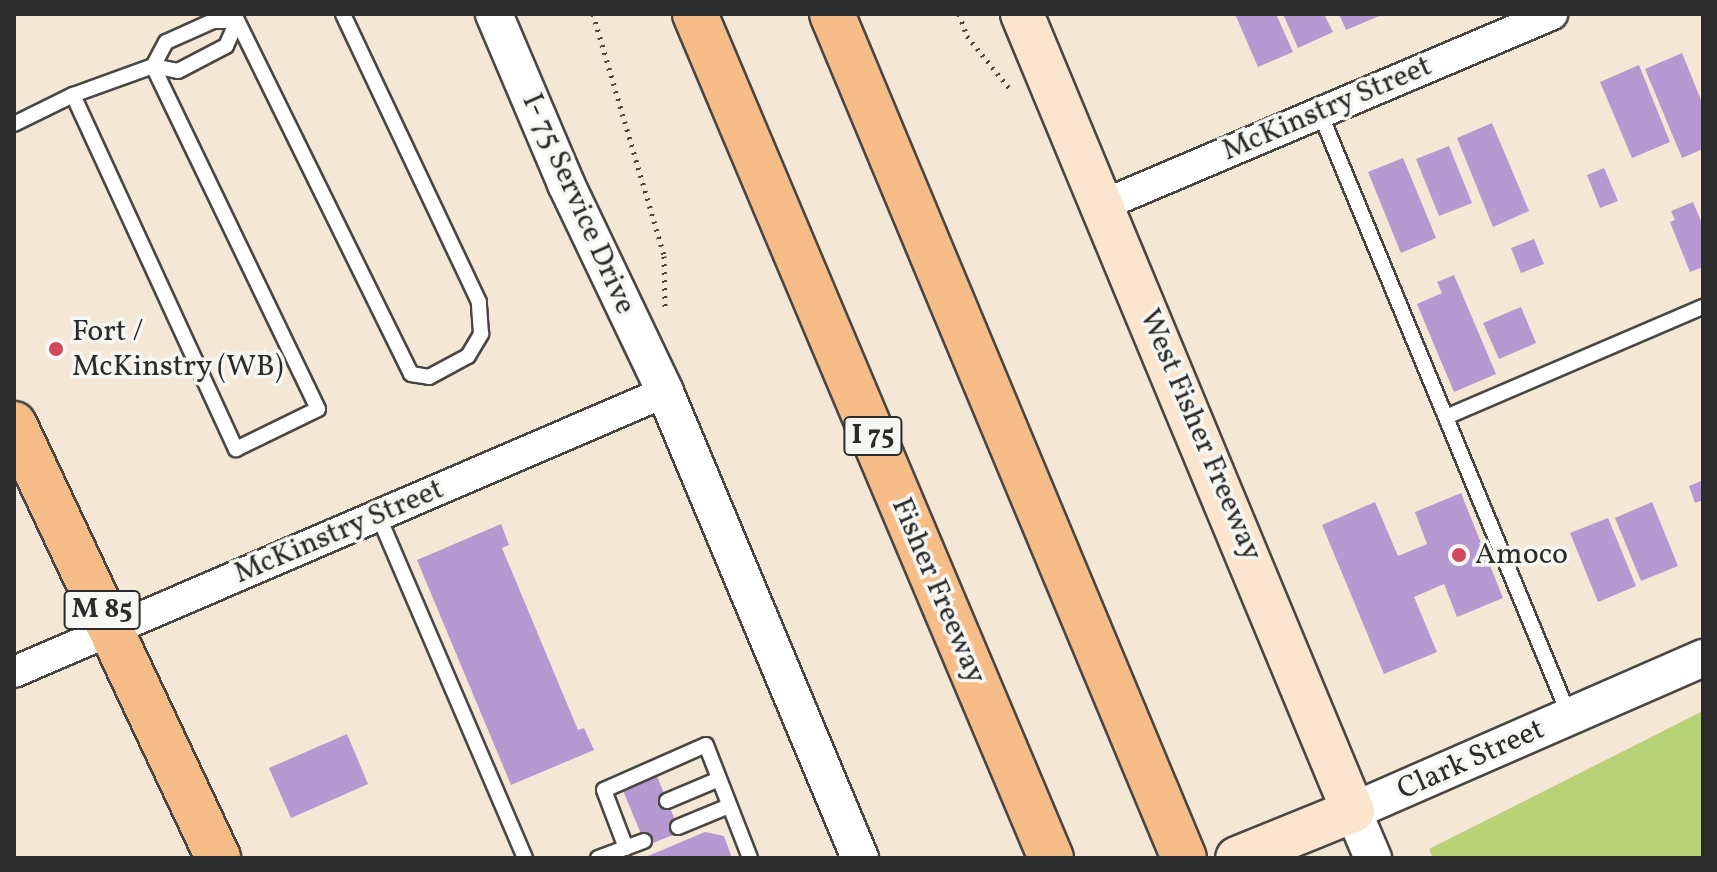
<!DOCTYPE html>
<style>
body{margin:0}
#map{position:relative;width:1717px;height:872px;overflow:hidden;background:#f4e7d5;font-family:Vollkorn,serif}
div>[style]{position:absolute}
[style*='--x']{left:calc(var(--x)*1px);top:calc(var(--y)*1px);width:calc(var(--w)*1px);rotate:calc(var(--a)*1deg)}
.green>*{inset:0;background:#b8d278}
.building>*{inset:0;background:#b699d1}
.path>*{height:5px;margin-top:-2.5px;transform-origin:0;background:repeating-linear-gradient(90deg,#494744 0 2px,transparent 0 8px)}
.roads{filter:drop-shadow(2px 0 #494744) drop-shadow(-2px 0 #494744) drop-shadow(0 2px #494744) drop-shadow(0 -2px #494744)}
.service>*{height:14px;margin:-7px;padding:0 7px;transform-origin:7px;border-radius:7px;background:#fff}
.minor>*{height:30px;margin:-15px;padding:0 15px;transform-origin:15px;border-radius:15px;background:#fff}
.tertiary>*{height:36px;margin:-18px;padding:0 18px;transform-origin:18px;border-radius:18px;background:#fff}
.secondary>*{height:42px;margin:-21px;padding:0 21px;transform-origin:21px;border-radius:21px;background:#fce5cf}
.primary>*{height:44px;margin:-22px;padding:0 22px;transform-origin:22px;border-radius:22px;background:#f7bd88}
.motorway>*{height:44px;margin:-22px;padding:0 22px;transform-origin:22px;border-radius:22px;background:#f7bd88}
.dots>*{width:22px;height:22px;translate:-50% -50%;box-sizing:border-box;border:4px solid #f6f6f2;border-radius:50%}
span{translate:-50% -50%;white-space:nowrap;text-align:center;line-height:1.15;-webkit-text-stroke:7px #f6f6f2;paint-order:stroke}
.shield-label span{padding:2px 6px;background:#f6f6f2;border:2px solid;border-radius:6px;-webkit-text-stroke-width:0}
.shield-label{font-size:28px;color:#2b2b2b;font-weight:700}
.street-label{font-size:30px;color:#2b2b2b}
.poi-label{font-size:30px;color:#2b2b2b}
.left{translate:0 -50%;text-align:left}
.frame{position:absolute;inset:0;border:16px solid #2b2b2b;pointer-events:none}
</style>
<div id="map">
<div class="green">
<div style="clip-path:polygon(1703px 711px,1703px 858px,1433px 858px,1429px 849px)"></div>
</div>
<div class="building">
<div style="clip-path:polygon(1235px 14px,1276px 14px,1293px 52px,1258px 67px)"></div>
<div style="clip-path:polygon(1283px 14px,1324px 14px,1333px 32px,1298px 48px)"></div>
<div style="clip-path:polygon(1339px 14px,1384px 14px,1346px 30px)"></div>
<div style="clip-path:polygon(1682px 53px,1703px 105px,1703px 149px,1682px 158px,1645px 69px)"></div>
<div style="clip-path:polygon(1639px 65px,1670px 142px,1632px 158px,1600px 82px)"></div>
<div style="clip-path:polygon(1492px 123px,1529px 211px,1493px 227px,1457px 138px)"></div>
<div style="clip-path:polygon(1449px 146px,1472px 203px,1439px 216px,1416px 159px)"></div>
<div style="clip-path:polygon(1403px 158px,1436px 238px,1401px 253px,1368px 172px)"></div>
<div style="clip-path:polygon(1604px 168px,1618px 201px,1600px 208px,1587px 175px)"></div>
<div style="clip-path:polygon(1693px 202px,1703px 226px,1703px 267px,1690px 272px,1670px 222px,1675px 220px,1671px 211px)"></div>
<div style="clip-path:polygon(1534px 239px,1544px 264px,1521px 273px,1511px 248px)"></div>
<div style="clip-path:polygon(1454px 275px,1496px 374px,1454px 392px,1417px 304px,1442px 293px,1437px 282px)"></div>
<div style="clip-path:polygon(1521px 307px,1536px 343px,1499px 359px,1483px 323px)"></div>
<div style="clip-path:polygon(1703px 480px,1703px 500px,1695px 503px,1689px 486px)"></div>
<div style="clip-path:polygon(1461px 493px,1503px 598px,1457px 617px,1444px 584px,1414px 597px,1437px 652px,1384px 674px,1322px 525px,1375px 502px,1398px 556px,1427px 544px,1415px 512px)"></div>
<div style="clip-path:polygon(1652px 502px,1678px 566px,1641px 581px,1615px 518px)"></div>
<div style="clip-path:polygon(1608px 518px,1636px 586px,1598px 602px,1570px 533px)"></div>
<div style="clip-path:polygon(501px 524px,509px 545px,502px 548px,578px 730px,584px 728px,594px 750px,511px 785px,417px 560px)"></div>
<div style="clip-path:polygon(347px 734px,368px 784px,291px 818px,269px 768px)"></div>
<div style="clip-path:polygon(656px 774px,680px 832px,646px 846px,622px 788px)"></div>
<div style="clip-path:polygon(705px 832px,724px 836px,732px 858px,643px 858px)"></div>
</div>
<div class="path">
<div style="--x:593;--y:14;--w:252;--a:73.6"></div>
<div style="--x:664;--y:256;--w:51;--a:88.9"></div>
<div style="--x:959;--y:14;--w:23;--a:70"></div>
<div style="--x:967;--y:36;--w:68;--a:50.9"></div>
</div>
<div class="roads">
<div class="service">
<div style="--x:234;--y:14;--w:401;--a:63.8"></div>
<div style="--x:411;--y:374;--w:18;--a:9"></div>
<div style="--x:429;--y:377;--w:44;--a:-28.3"></div>
<div style="--x:468;--y:356;--w:26;--a:-59"></div>
<div style="--x:481;--y:334;--w:32;--a:-94"></div>
<div style="--x:479;--y:302;--w:318;--a:-115.3"></div>
<div style="--x:73;--y:95;--w:390;--a:65.3"></div>
<div style="--x:236;--y:449;--w:91;--a:-26"></div>
<div style="--x:318;--y:409;--w:381;--a:-115.7"></div>
<div style="--x:1320;--y:113;--w:651;--a:67.53"></div>
<div style="--x:14;--y:124;--w:66;--a:-26.2"></div>
<div style="--x:73;--y:95;--w:85;--a:-19.9"></div>
<div style="--x:153;--y:66;--w:25;--a:11"></div>
<div style="--x:178;--y:71;--w:54;--a:-27.5"></div>
<div style="--x:226;--y:46;--w:27;--a:-66"></div>
<div style="--x:237;--y:21;--w:24;--a:180"></div>
<div style="--x:213;--y:21;--w:51;--a:155.9"></div>
<div style="--x:166;--y:42;--w:27;--a:118"></div>
<div style="--x:1446;--y:417;--w:280;--a:-23.2"></div>
<div style="--x:378;--y:515;--w:373;--a:66.8"></div>
<div style="--x:667;--y:801;--w:56;--a:-22.9"></div>
<div style="--x:678;--y:827;--w:55;--a:-22.4"></div>
<div style="--x:626;--y:848;--w:62;--a:-110.8"></div>
<div style="--x:604;--y:790;--w:111;--a:-23.8"></div>
<div style="--x:706;--y:745;--w:121;--a:68.7"></div>
<div style="--x:598;--y:858;--w:49;--a:-20.3"></div>
</div>
<div class="minor">
<div style="--x:1103;--y:205;--w:488;--a:-23"></div>
<div style="--x:14;--y:672;--w:709;--a:-23.27"></div>
</div>
<div class="tertiary">
<div style="--x:494;--y:14;--w:185;--a:67"></div>
<div style="--x:566;--y:184;--w:230;--a:64.5"></div>
<div style="--x:665;--y:392;--w:505;--a:67.29"></div>
<div style="--x:1373;--y:858;--w:51;--a:-113.1"></div>
<div style="--x:1353;--y:811;--w:382;--a:-23.6"></div>
</div>
<div class="secondary">
<div style="--x:1022;--y:14;--w:863;--a:67.45"></div>
<div style="--x:1353;--y:811;--w:125;--a:157.9"></div>
</div>
<div class="primary">
<div style="--x:14;--y:424;--w:480;--a:64.8"></div>
</div>
<div class="motorway">
<div style="--x:695;--y:14;--w:916;--a:67.13"></div>
<div style="--x:832;--y:14;--w:914;--a:67.36"></div>
</div>
</div>
<div class="dots">
<div style="left:56px;top:349px;background:#d1495b"></div>
<div style="left:1459px;top:555px;background:#d1495b"></div>
</div>
<div class="shield-label">
<span style="left:873px;top:436px">I 75</span>
<span style="left:102px;top:610px">M 85</span>
</div>
<div class="street-label">
<span style="left:1327px;top:109px;rotate:-23deg">McKinstry Street</span>
<span style="left:578px;top:204px;rotate:66deg">I- 75 Service Drive</span>
<span style="left:1200px;top:435px;rotate:67deg">West Fisher Freeway</span>
<span style="left:339px;top:532px;rotate:-23deg">McKinstry Street</span>
<span style="left:938px;top:591px;rotate:67deg">Fisher Freeway</span>
<span style="left:1471px;top:760px;rotate:-24deg">Clark Street</span>
</div>
<div class="poi-label">
<span class="left" style="left:72px;top:349px">Fort /<br>McKinstry (WB)</span>
<span class="left" style="left:1475px;top:555px">Amoco</span>
</div>
<div class="frame"></div>
</div>
